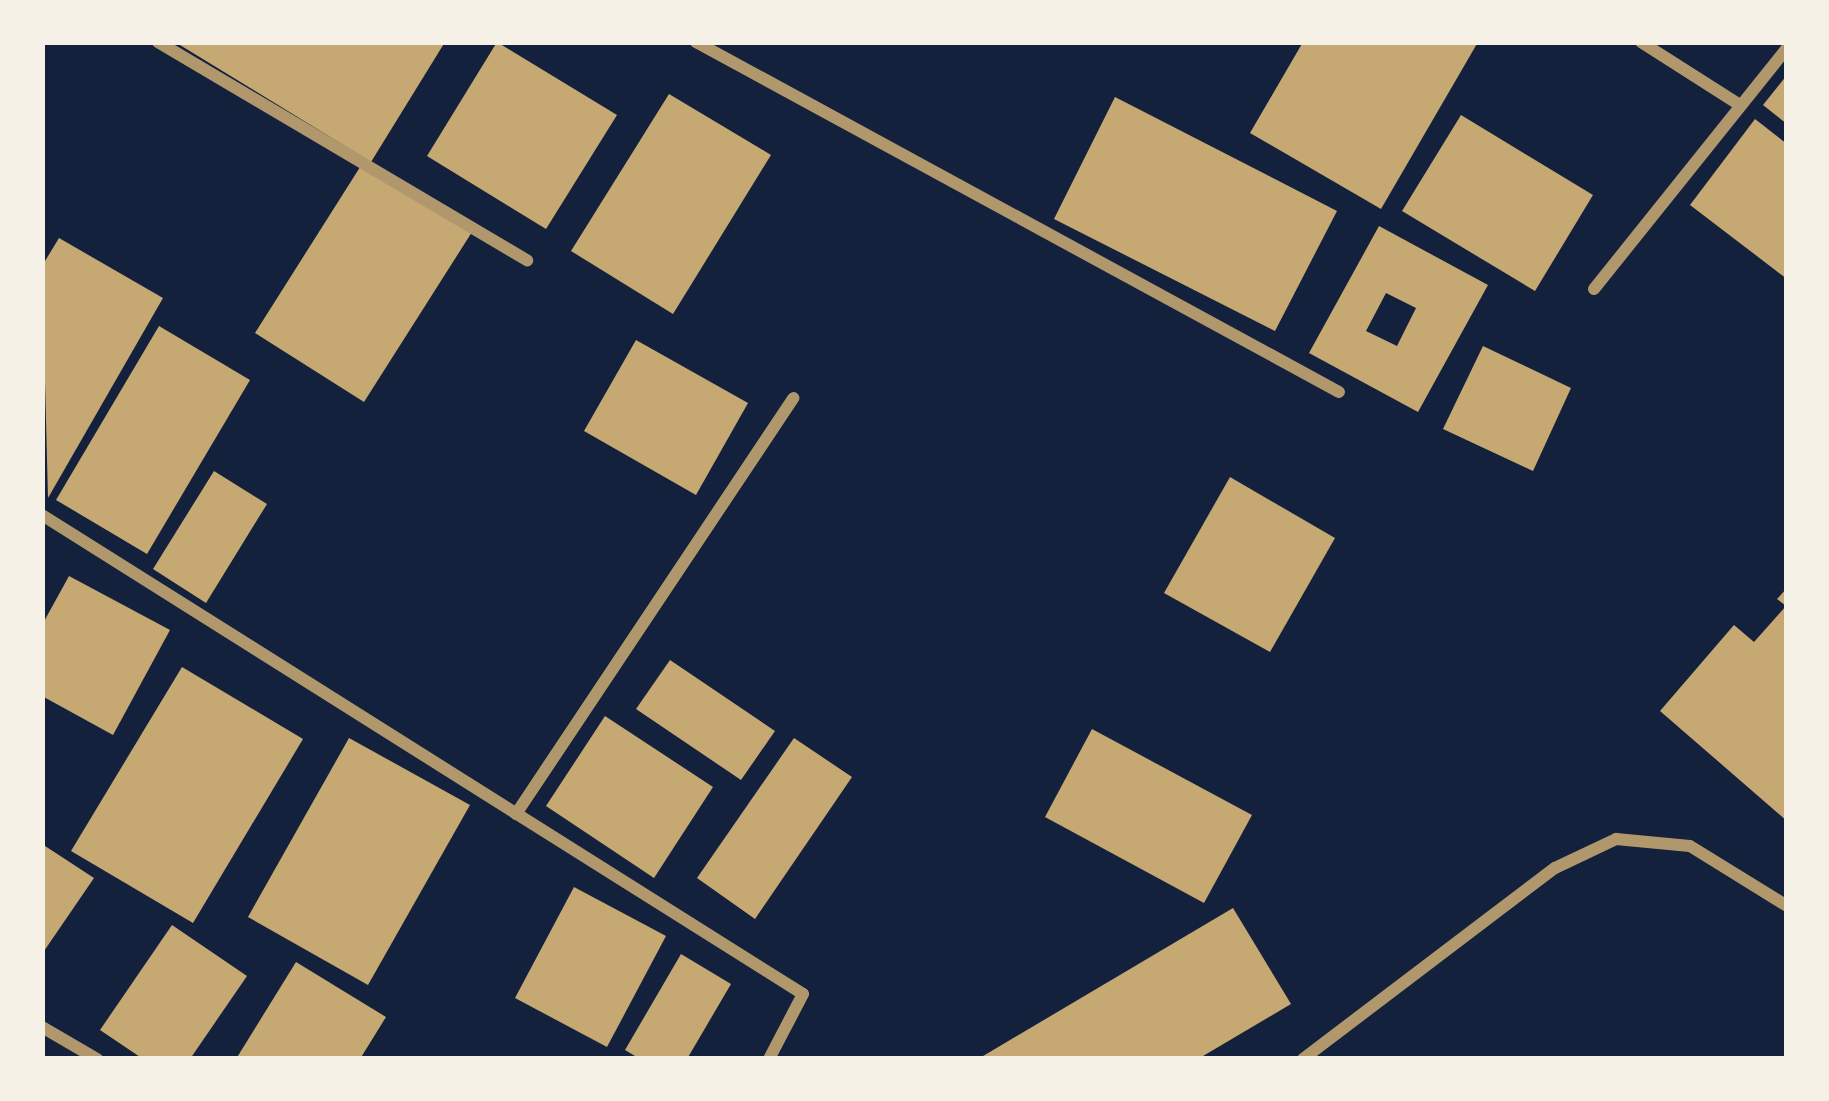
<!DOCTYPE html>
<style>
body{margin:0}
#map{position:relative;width:1829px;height:1101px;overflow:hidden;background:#14213d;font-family:"PT Sans Narrow",sans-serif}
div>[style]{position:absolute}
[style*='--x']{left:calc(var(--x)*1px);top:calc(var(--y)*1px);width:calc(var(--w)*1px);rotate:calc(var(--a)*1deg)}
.building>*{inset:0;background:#c6a872}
.minor>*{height:12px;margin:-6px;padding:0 6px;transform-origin:6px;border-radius:6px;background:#b1986c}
span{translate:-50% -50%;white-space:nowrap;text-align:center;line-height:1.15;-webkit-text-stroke:12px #f6f1e7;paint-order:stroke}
.frame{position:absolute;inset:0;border:45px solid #f6f1e7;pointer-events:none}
</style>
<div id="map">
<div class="building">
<div style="clip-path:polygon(175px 42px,445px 42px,371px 162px)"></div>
<div style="clip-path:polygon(497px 42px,617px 115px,546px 229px,427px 156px)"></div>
<div style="clip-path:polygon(1303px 42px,1478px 42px,1381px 209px,1250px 133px)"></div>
<div style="clip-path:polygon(1787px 75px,1787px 124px,1763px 105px)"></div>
<div style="clip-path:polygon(669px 94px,771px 155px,673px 314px,571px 251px)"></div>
<div style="clip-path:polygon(1115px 97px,1337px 211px,1275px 331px,1054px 219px)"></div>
<div style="clip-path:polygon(1461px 115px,1593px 195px,1535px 291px,1402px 211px)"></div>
<div style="clip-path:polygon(1755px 119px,1787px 144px,1787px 279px,1690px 205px)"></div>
<div style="clip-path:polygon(362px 164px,472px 232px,364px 402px,255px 333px)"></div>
<div style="clip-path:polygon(evenodd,1379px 226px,1488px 285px,1418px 412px,1309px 353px,1379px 226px,1386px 293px,1416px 308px,1397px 346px,1366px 331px,1386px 293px)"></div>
<div style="clip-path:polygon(59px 238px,163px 298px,48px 498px,42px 266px)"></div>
<div style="clip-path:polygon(159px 326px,250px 380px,147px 554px,56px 500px)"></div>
<div style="clip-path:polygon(636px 340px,748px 403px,696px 495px,584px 431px)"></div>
<div style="clip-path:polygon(1483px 346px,1571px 388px,1533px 471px,1443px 429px)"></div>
<div style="clip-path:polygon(214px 471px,267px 504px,206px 603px,153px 569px)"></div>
<div style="clip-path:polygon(1230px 477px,1335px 538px,1270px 652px,1164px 593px)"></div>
<div style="clip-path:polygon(69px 576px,170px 630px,113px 735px,42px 696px,42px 625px)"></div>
<div style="clip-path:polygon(1787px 588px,1787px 821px,1660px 711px,1734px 625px,1754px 642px,1786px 606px,1777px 599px)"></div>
<div style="clip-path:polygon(670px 660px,775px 731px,741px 780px,636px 709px)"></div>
<div style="clip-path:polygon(182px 667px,303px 739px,193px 923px,71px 851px)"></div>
<div style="clip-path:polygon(605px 716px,713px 787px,654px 878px,546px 806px)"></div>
<div style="clip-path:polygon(1092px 729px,1252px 815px,1204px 903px,1045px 817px)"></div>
<div style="clip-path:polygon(349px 738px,470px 805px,368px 985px,248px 917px)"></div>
<div style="clip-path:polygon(794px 738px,852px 777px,755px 919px,697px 878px)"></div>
<div style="clip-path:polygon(42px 844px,94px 878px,42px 954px)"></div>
<div style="clip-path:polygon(574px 887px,666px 936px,607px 1047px,515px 998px)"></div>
<div style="clip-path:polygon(1233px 908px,1291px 1004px,1198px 1059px,978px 1059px)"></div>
<div style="clip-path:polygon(172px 925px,247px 976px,190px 1059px,143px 1059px,100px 1030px)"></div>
<div style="clip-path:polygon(681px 954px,731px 984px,687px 1059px,640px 1059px,625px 1050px)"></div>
<div style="clip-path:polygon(296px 962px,386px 1017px,360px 1059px,236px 1059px)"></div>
</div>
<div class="minor">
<div style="--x:158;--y:42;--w:429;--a:30.6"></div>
<div style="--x:696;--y:42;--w:732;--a:28.56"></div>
<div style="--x:1641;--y:42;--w:117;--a:32.5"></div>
<div style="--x:1594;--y:289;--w:309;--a:-51.3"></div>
<div style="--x:42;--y:515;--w:899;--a:32.19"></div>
<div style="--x:803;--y:994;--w:73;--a:117.6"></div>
<div style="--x:516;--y:814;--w:500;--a:-56.3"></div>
<div style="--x:42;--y:1027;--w:64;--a:30.2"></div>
<div style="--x:1303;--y:1059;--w:316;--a:-37.2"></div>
<div style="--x:1555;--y:868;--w:68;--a:-25.4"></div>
<div style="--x:1616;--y:839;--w:74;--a:5.4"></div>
<div style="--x:1690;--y:846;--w:114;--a:31.7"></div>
</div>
<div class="frame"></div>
</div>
